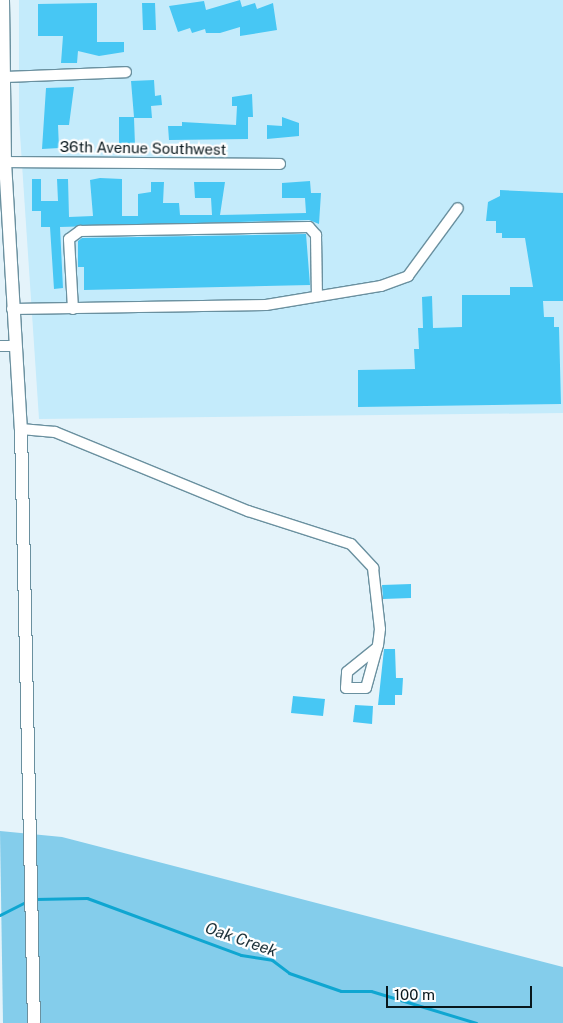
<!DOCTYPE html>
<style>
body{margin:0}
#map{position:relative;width:563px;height:1023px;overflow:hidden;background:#e4f3fa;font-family:"Public Sans",sans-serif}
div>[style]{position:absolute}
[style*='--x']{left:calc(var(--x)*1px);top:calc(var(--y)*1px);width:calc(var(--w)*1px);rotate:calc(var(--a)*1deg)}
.built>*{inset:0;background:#c4ebfb}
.green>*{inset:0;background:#84cdeb}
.stream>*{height:3px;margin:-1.5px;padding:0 1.5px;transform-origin:1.5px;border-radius:1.5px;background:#0fa6d1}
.building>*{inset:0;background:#47c7f4}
.roads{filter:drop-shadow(1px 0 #6a909f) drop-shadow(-1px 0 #6a909f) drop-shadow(0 1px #6a909f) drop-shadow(0 -1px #6a909f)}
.minor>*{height:10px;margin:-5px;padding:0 5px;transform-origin:5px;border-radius:5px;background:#fff}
.major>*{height:12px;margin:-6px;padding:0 6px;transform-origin:6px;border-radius:6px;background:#fff}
span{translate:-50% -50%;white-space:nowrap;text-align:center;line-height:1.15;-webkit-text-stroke:4.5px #fefefe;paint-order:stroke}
.street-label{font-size:15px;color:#08171c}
.water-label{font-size:16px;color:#1a2f37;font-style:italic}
.scale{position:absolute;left:386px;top:986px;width:146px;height:22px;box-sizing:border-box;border:2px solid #08171c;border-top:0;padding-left:6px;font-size:15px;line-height:18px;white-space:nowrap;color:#08171c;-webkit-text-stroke:4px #fefefe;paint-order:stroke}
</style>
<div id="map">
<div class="built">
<div style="clip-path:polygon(19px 0,563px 0,563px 413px,39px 419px,19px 119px)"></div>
</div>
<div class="green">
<div style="clip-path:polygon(0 831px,62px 837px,563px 967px,563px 1023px,3px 1023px)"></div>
</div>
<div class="stream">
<div style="--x:35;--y:899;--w:52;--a:-1.1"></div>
<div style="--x:87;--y:898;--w:164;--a:20.3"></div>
<div style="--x:241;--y:955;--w:31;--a:9"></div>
<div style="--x:272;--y:960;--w:21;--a:37"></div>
<div style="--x:289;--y:973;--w:55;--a:19.1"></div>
<div style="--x:341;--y:991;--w:30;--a:0"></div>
<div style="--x:371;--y:991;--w:110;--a:16.9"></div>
<div style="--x:0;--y:915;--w:33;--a:-27"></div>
</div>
<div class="building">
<div style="clip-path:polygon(240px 0,242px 7px,255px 3px,257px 9px,273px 3px,277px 30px,240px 36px,240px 27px,220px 33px,206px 33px,205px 29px,192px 33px,190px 28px,178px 32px,169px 6px,204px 1px,206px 10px)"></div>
<div style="clip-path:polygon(97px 3px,97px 42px,124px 42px,124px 52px,99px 56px,78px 51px,77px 63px,61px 63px,63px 36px,38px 36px,38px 4px)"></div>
<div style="clip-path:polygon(142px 3px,155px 3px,156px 30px,143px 30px)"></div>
<div style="clip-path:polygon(154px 80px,155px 96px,161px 95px,162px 105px,151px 106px,152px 118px,134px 118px,135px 145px,119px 145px,119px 117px,134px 117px,131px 81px)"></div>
<div style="clip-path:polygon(74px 87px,69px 125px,58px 125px,59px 148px,42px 149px,46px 88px)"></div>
<div style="clip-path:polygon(252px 94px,253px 117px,248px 117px,248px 139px,169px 140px,168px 126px,182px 126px,182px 122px,236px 125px,237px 106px,232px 106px,232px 97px)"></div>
<div style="clip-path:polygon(282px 117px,299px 123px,299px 136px,267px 139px,267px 125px,282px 126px)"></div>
<div style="clip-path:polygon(100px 178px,122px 179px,122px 216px,138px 216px,138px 194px,151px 192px,151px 182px,164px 182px,163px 203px,179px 203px,180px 215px,212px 215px,211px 198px,195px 198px,194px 182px,225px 182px,220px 215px,306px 213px,305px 198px,282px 198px,282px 183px,310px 181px,311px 193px,321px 193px,319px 224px,309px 220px,60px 227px,63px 288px,54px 289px,50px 227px,41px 227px,41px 211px,32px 211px,32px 179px,41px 179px,41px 201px,58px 201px,57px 179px,68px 179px,69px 217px,93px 216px,90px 180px)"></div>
<div style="clip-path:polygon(500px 190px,563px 193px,563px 301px,543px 301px,544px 317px,554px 317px,554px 327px,559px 327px,561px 404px,358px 407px,358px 370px,415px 369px,414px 349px,419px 349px,418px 328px,423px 328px,422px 297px,432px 296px,433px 328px,462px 327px,462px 295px,510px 295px,510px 287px,533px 287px,525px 238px,502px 238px,502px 233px,496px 233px,496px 221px,486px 221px,488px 202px,500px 196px)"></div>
<div style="clip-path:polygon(306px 234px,310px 285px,84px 290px,84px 267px,78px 267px,78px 241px,82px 238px)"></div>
<div style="clip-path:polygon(411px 584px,411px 598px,383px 599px,382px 585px)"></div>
<div style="clip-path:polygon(384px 649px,395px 649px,396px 678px,403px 678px,402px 695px,395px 695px,395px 705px,378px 705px)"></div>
<div style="clip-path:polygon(293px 696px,325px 699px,323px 716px,291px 713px)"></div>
<div style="clip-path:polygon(355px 705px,373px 706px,372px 724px,353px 722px)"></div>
</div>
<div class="roads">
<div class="minor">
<div style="--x:4;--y:77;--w:122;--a:-2.3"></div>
<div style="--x:5;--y:162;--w:275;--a:0.4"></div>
<div style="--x:12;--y:309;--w:254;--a:-0.9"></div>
<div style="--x:266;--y:305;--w:117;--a:-9.4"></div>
<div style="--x:381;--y:286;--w:29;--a:-20"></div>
<div style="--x:408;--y:276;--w:84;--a:-53.7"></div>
<div style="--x:73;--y:309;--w:70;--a:-93.3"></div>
<div style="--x:69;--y:239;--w:14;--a:-36"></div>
<div style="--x:80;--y:231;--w:229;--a:-1"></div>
<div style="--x:309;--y:227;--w:11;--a:49"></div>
<div style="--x:316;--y:235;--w:61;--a:89.1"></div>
<div style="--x:0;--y:346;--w:16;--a:0"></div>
<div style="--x:21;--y:429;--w:34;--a:5"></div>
<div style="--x:55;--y:432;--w:209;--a:22.3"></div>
<div style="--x:248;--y:511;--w:108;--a:17.8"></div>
<div style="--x:351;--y:544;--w:33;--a:47"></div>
<div style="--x:373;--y:568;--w:61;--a:83.5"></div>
<div style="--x:380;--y:629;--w:16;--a:97"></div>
<div style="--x:378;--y:645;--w:3;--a:108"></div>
<div style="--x:377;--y:648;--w:41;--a:105.4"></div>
<div style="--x:366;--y:688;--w:20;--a:180"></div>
<div style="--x:346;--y:688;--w:16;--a:-86"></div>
<div style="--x:347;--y:672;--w:38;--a:-39"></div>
</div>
<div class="major">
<div style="--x:3;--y:0;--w:162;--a:89.3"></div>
<div style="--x:5;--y:162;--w:267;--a:86.6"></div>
<div style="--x:21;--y:429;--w:594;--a:88.75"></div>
</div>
</div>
<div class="street-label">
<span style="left:143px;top:148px;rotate:1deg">36th Avenue Southwest</span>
</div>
<div class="water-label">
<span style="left:241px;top:940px;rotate:19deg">Oak Creek</span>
</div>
<div class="scale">100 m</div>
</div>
